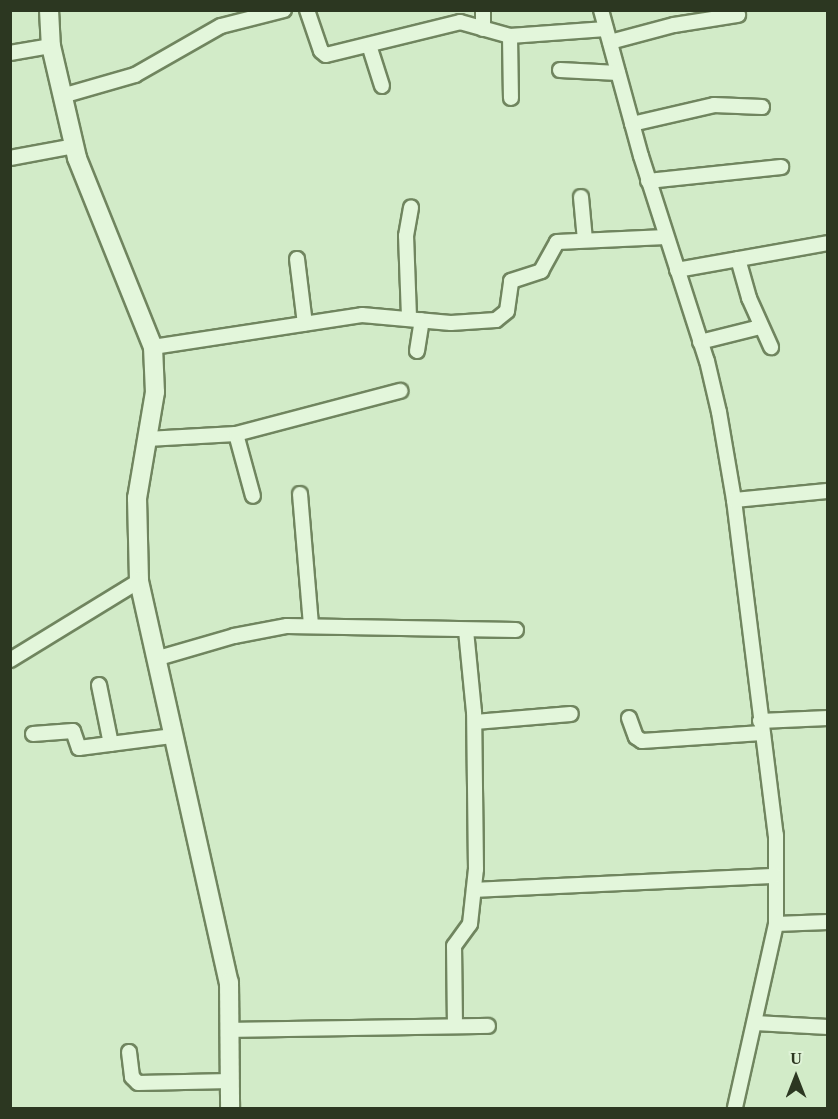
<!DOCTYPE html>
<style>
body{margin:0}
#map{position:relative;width:838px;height:1119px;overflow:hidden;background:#d2ebc8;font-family:"Times New Roman",serif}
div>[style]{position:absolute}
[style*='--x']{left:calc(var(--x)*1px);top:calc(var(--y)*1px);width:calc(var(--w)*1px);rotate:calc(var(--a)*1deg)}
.roads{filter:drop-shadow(2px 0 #70855f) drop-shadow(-2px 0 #70855f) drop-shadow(0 2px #70855f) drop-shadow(0 -2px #70855f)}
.minor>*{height:14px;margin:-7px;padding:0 7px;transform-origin:7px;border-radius:7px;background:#e3f6db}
.secondary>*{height:18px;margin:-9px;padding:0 9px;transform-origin:9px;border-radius:9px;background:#e3f6db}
span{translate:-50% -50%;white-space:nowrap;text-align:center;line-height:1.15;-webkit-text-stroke:4.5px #dff3d7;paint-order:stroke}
.frame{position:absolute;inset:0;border:12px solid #2c3721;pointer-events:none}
.north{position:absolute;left:766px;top:1047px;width:60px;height:60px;-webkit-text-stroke:4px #dff3d7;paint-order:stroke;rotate:0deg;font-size:16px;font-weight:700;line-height:24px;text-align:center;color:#2c3721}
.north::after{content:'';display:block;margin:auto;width:21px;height:27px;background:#2c3721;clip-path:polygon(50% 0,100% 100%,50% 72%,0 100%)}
</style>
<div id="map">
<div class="roads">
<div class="minor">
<div style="--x:307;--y:10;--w:43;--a:71.1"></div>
<div style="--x:321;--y:51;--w:6;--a:39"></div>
<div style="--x:326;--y:55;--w:138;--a:-13.8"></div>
<div style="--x:460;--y:22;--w:52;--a:15.6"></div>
<div style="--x:510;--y:36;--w:96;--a:-4.2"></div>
<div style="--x:483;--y:10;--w:19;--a:90"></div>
<div style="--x:601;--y:10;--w:151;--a:74.7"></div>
<div style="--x:641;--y:156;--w:215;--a:72.2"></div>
<div style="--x:707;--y:361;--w:52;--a:76.8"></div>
<div style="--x:719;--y:412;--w:89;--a:80.3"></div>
<div style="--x:734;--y:500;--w:338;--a:82.9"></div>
<div style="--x:776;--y:835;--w:89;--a:90"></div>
<div style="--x:776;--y:924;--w:189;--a:102.6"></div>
<div style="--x:510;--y:36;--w:62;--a:89.1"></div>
<div style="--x:610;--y:42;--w:66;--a:-14.9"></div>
<div style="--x:674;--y:25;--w:65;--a:-8.9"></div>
<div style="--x:369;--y:45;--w:43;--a:72.4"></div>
<div style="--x:10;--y:53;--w:42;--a:-9.7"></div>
<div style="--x:560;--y:70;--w:58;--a:3"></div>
<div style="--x:62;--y:96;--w:76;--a:-16"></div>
<div style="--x:135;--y:75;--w:99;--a:-29.7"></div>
<div style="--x:221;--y:26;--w:65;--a:-14.3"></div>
<div style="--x:632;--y:124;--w:84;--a:-13"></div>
<div style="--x:714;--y:105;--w:48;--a:2.4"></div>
<div style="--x:10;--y:158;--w:65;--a:-10.6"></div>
<div style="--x:648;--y:181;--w:134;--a:-6"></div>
<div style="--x:581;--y:197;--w:43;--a:84.7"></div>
<div style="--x:297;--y:259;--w:65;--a:83"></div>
<div style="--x:738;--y:259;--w:41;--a:74.2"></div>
<div style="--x:749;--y:298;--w:54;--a:65.8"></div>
<div style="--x:677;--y:270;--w:153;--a:-10.1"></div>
<div style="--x:409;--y:317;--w:81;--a:-92.1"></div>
<div style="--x:406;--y:236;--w:29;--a:-80"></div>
<div style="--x:700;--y:342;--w:62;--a:-14"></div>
<div style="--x:153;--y:347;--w:211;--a:-8.7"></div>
<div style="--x:362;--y:315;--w:89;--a:5.1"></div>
<div style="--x:451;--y:323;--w:45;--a:-3.8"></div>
<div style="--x:496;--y:320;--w:14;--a:-39"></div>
<div style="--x:507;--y:311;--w:30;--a:-82"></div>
<div style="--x:511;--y:281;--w:32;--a:-18"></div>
<div style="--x:541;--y:271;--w:33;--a:-61"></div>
<div style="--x:557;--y:242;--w:109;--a:-2.6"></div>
<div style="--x:417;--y:351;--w:31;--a:-81"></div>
<div style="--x:236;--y:434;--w:64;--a:74.7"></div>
<div style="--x:147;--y:439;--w:89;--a:-3.2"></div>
<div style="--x:236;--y:434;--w:170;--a:-14.7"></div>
<div style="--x:300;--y:494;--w:132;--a:85.2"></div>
<div style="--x:734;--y:500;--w:94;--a:-5.5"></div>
<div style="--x:155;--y:659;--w:82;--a:-16.2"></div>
<div style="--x:234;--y:636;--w:54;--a:-10.7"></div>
<div style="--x:287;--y:626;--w:229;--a:1"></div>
<div style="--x:10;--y:660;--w:151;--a:-31.5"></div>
<div style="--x:99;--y:685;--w:60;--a:78.5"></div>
<div style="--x:629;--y:718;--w:20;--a:70"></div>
<div style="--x:636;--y:737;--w:7;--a:34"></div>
<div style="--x:642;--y:741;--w:120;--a:-3.8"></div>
<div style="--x:760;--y:721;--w:68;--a:-2.5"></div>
<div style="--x:475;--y:722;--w:96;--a:-4.8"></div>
<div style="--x:33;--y:734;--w:40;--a:-4.3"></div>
<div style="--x:73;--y:731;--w:18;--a:71"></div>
<div style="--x:79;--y:748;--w:95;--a:-7.3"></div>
<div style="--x:474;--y:890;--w:302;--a:-2.7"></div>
<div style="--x:776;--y:924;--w:52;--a:-2.2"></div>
<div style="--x:755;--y:1023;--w:73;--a:3.1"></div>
<div style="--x:455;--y:1026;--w:80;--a:-90.7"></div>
<div style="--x:454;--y:946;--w:27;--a:-54"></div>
<div style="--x:470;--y:924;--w:55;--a:-83.8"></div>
<div style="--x:476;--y:869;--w:157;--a:-90.7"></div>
<div style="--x:474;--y:712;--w:81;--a:-95.6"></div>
<div style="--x:231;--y:1030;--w:257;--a:-0.9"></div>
<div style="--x:129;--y:1052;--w:25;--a:83"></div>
<div style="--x:132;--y:1077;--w:8;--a:45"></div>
<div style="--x:138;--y:1083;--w:93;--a:-1.2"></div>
</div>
<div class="secondary">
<div style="--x:49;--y:10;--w:36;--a:87"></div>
<div style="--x:51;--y:46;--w:115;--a:76.9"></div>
<div style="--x:77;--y:158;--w:204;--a:68.1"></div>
<div style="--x:153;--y:347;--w:45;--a:87.5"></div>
<div style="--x:155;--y:392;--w:108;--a:99.6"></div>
<div style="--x:137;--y:498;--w:83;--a:88.6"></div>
<div style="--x:139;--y:581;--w:411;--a:77.4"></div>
<div style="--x:229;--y:982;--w:126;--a:89.5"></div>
</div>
</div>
<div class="frame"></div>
<div class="north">U</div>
</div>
